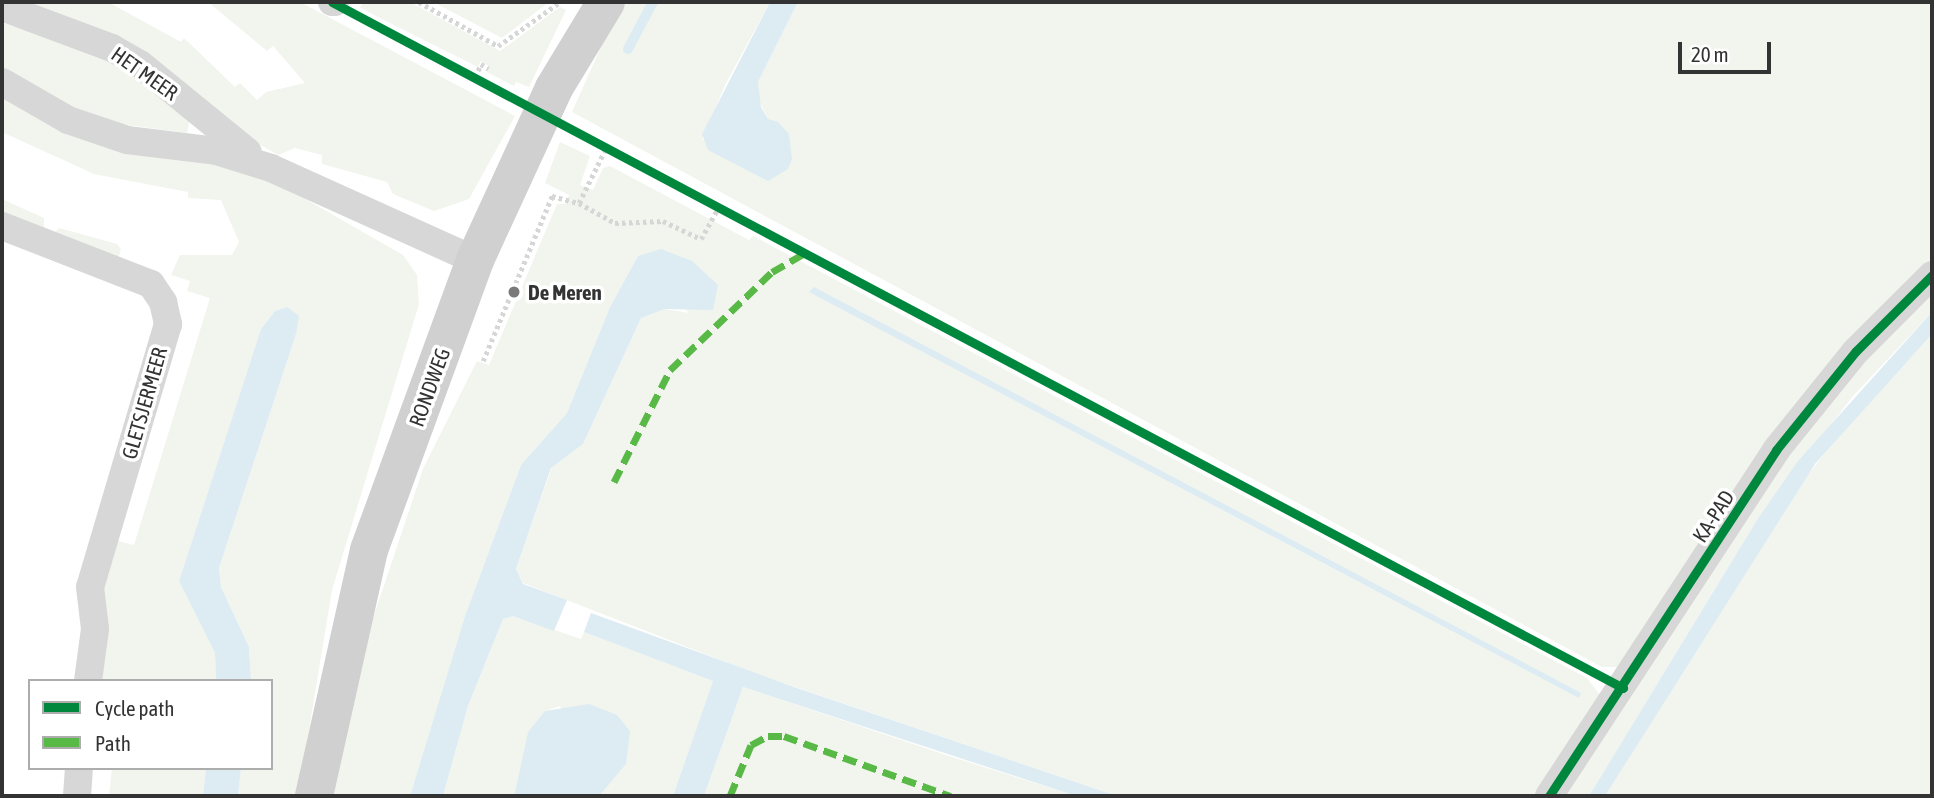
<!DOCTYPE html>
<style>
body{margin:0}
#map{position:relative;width:1934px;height:798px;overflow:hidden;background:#fff;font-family:"Asap Condensed",sans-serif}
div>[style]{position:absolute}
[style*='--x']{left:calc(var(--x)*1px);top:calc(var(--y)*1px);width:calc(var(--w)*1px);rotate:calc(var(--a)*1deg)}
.green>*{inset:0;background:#f1f5ed}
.water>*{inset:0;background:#ddebf3}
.stream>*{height:10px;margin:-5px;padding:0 5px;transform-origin:5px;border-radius:5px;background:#ddebf3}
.path>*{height:4.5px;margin-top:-2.25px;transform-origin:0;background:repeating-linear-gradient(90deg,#d6d6d6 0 3.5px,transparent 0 7px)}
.street>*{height:28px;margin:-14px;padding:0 14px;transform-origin:14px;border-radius:14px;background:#d7d7d7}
.secondary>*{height:38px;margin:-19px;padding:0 19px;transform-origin:19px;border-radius:19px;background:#d0d0d0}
.quiet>*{height:7px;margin-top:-3.5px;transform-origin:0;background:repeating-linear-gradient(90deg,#58b947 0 14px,transparent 0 21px)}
.cycleway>*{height:9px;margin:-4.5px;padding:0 4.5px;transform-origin:4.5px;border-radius:4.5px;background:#00873e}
.dots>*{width:19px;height:19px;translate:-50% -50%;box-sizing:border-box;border:4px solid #fff;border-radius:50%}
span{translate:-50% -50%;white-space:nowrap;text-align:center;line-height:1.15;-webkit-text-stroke:7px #fff;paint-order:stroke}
.street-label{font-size:21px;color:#333}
.poi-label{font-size:21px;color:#333;font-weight:700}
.left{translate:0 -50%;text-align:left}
.frame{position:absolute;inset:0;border:4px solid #333;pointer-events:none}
.legend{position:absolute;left:28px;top:679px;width:245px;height:91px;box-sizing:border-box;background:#fff;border:2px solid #adadad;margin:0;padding:9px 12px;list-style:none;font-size:21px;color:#333}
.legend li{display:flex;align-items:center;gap:14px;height:35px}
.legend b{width:35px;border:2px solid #adadad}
.scale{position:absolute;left:1678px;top:42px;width:93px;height:32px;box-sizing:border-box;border:4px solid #333;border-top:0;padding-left:9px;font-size:21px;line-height:24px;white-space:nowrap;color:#333;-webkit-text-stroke:5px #fff;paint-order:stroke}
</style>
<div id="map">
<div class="green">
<div style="clip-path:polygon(17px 2px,108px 2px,181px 42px,184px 38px,235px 87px,240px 83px,257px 100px,266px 92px,305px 83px,273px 46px,267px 51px,208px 2px,300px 2px,515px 116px,469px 199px,434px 211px,393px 194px,387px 182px,322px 164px,322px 155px,295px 148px,278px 155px)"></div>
<div style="clip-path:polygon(364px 2px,410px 2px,500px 51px,560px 7px,566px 10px,529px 87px,516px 82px,514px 86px,487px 72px,490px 67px,481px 61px,478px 67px,374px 15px,360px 7px)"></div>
<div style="clip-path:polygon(433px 2px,549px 2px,502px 38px)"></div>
<div style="clip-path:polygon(621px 2px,770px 2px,725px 85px,702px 140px,768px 119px,758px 98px,758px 82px,798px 2px,1932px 2px,1932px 263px,1623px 667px,1602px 667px,572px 112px)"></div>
<div style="clip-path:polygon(2px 23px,102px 52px,190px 118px,187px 133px,97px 121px,2px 73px)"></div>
<div style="clip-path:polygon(2px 92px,286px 188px,403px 255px,417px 275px,419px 304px,332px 590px,298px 796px,238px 796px,241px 768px,271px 768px,271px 681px,251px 681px,249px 647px,221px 587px,219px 568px,296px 334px,287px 307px,275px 311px,261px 329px,179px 581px,215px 653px,216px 681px,96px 681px,97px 607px,114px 540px,134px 545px,210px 298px,187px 291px,190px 281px,171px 275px,180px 255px,232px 255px,239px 242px,221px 200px,188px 198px,188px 192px,94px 174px,2px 132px)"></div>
<div style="clip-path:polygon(evenodd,560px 142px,590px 156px,580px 185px,593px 190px,603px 168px,610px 166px,749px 240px,753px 236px,1587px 678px,1600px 695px,1538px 796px,1117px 796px,754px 673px,523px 583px,516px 569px,552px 467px,583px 444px,641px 318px,665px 309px,689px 313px,638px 256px,610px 307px,567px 413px,521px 465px,465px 616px,410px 796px,331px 796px,362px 651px,423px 469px,477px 361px,489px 365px,557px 204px,566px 204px,569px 195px,545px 183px,560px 142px,810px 291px,1578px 698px,810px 292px,810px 291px)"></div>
<div style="clip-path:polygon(2px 199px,44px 218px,44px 230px,2px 212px)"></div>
<div style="clip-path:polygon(59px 228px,117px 244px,121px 249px,118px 259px,52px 235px)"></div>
<div style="clip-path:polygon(1932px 286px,1932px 312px,1853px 396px,1757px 520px,1589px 796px,1559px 796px,1783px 454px)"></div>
<div style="clip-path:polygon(1932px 334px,1932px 796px,1605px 796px,1797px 488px,1851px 421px)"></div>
<div style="clip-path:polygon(513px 616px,581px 639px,584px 632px,713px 681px,673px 796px,599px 796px,560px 706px,545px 711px,528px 733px,514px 796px,443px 796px,468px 706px,503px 619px)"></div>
<div style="clip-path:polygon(743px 687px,946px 755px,1076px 796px,704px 796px)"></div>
<div style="clip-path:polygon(112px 768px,206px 768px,203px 796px,109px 796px)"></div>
</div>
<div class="water">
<div style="clip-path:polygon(770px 2px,798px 2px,758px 82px,761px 107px,768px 119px,778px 122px,789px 134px,792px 159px,788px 169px,768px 181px,708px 150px,702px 134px)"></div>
<div style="clip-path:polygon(661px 249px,692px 261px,718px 285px,713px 310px,665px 309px,641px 318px,583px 444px,551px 468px,516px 569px,523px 584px,567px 600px,554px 631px,513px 616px,503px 619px,468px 706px,443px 796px,410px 796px,465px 616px,521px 465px,567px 413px,610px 307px,638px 256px)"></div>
<div style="clip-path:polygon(814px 287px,1568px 686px,1581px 693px,1579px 698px,809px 292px)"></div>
<div style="clip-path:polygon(287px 307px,299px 316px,296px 334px,219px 568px,221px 587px,249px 647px,251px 681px,216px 681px,215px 653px,179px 581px,261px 329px,275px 311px)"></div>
<div style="clip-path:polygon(1932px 312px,1932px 334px,1815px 464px,1605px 796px,1589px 796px,1757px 520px,1798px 461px)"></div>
<div style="clip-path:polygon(591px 613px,794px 687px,1117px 796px,1076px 796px,743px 687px,704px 796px,673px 796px,713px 681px,584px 632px)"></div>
<div style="clip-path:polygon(589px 704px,617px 715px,630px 731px,626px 764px,599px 796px,514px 796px,528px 732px,545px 711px)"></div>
<div style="clip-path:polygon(206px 768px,241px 768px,238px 796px,203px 796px)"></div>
</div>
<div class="stream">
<div style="--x:628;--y:49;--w:53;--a:-62"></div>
</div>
<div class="path">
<div style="--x:419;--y:2;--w:90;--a:29.1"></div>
<div style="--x:498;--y:46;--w:76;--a:-35.4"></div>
<div style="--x:475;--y:77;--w:14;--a:-65"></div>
<div style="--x:481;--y:64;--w:9;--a:32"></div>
<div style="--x:579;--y:203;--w:61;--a:-63.9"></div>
<div style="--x:483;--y:361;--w:179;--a:-67.3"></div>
<div style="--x:552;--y:196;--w:28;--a:15"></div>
<div style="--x:579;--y:203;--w:41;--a:29.1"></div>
<div style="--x:615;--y:223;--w:48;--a:-2.4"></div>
<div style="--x:663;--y:221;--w:42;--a:25.3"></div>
<div style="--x:701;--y:239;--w:37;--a:-61"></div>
</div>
<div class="street">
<div style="--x:332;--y:2;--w:3;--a:0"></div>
<div style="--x:2;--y:7;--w:117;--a:20.4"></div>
<div style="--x:112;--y:48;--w:32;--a:30"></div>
<div style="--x:140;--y:64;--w:139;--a:39.2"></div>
<div style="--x:2;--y:82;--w:76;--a:29.9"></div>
<div style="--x:68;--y:120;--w:62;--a:18.7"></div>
<div style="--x:127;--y:140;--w:90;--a:7"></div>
<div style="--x:216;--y:151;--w:58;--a:17.2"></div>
<div style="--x:271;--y:168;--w:224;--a:24.3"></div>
<div style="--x:2;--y:226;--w:160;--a:21.3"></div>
<div style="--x:151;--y:284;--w:22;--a:56"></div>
<div style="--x:163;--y:302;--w:23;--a:77"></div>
<div style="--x:168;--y:324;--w:274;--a:106.5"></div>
<div style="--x:90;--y:587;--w:42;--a:83.2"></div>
<div style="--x:95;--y:629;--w:52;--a:97.7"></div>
<div style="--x:77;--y:796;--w:28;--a:-86"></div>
<div style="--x:1549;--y:796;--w:414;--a:-56.7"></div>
<div style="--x:1776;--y:450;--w:127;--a:-51.1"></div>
<div style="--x:1856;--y:351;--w:107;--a:-45"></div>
</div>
<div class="secondary">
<div style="--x:314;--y:796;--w:252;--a:-77.4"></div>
<div style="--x:369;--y:550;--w:309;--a:-69.9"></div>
<div style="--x:475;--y:260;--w:189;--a:-65.3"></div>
<div style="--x:554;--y:88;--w:100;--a:-58.8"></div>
</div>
<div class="quiet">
<div style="--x:614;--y:482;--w:125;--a:-63.4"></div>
<div style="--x:670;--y:370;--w:141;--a:-43.9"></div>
<div style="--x:772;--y:272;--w:38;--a:-30"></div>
<div style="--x:730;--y:796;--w:55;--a:-67.6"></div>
<div style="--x:751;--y:745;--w:19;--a:-28"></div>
<div style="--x:768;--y:736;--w:16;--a:0"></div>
<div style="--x:784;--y:736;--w:177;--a:19.8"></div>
</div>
<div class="cycleway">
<div style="--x:332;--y:2;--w:1462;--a:27.98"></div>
<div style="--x:1549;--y:796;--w:414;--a:-56.7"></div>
<div style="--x:1776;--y:450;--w:127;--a:-51.1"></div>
<div style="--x:1856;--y:351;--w:107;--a:-45"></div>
</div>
<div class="dots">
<div style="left:514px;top:292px;background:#7a7a7a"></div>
</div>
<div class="street-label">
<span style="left:145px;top:73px;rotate:35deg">HET MEER</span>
<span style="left:429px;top:387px;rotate:-70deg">RONDWEG</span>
<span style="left:144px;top:403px;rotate:-74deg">GLETSJERMEER</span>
<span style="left:1713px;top:516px;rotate:-57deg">KA-PAD</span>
</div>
<div class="poi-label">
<span class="left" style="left:528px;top:292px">De Meren</span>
</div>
<div class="frame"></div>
<ul class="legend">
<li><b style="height:9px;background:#00873e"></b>Cycle path</li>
<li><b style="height:9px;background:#58b947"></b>Path</li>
</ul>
<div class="scale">20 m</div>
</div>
